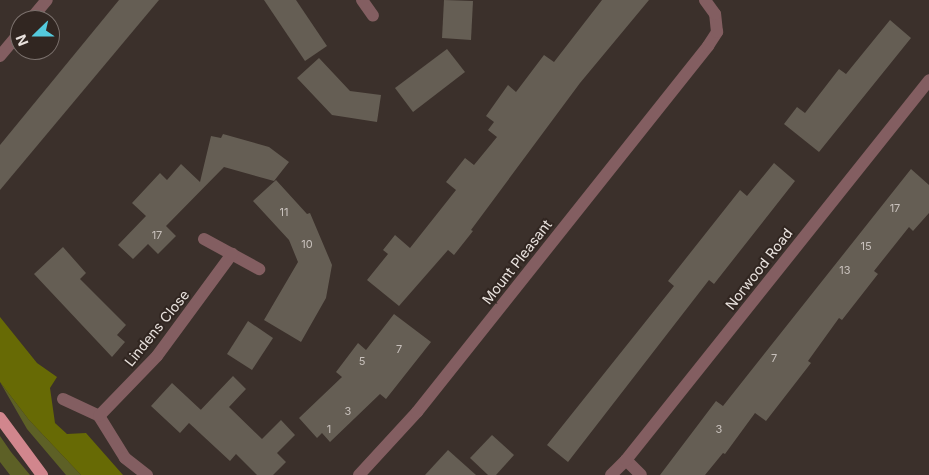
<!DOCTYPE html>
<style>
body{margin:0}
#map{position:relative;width:929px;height:475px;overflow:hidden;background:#3b302b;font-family:Inter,sans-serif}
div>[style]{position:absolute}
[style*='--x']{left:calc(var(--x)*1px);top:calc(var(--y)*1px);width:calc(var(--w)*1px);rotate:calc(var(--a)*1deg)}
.green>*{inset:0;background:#5d6026}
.forest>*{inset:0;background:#676a05}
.building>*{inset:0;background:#655e54}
.minor>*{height:12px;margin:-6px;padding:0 6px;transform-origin:6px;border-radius:6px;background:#835e61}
.primary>*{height:12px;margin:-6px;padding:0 6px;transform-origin:6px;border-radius:6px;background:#d1868d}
span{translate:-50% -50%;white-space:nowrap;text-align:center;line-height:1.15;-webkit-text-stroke:4px #312621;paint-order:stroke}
.number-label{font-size:11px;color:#c8c1bc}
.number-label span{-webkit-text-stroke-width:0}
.street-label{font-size:14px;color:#e9e2de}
.north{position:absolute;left:10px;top:10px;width:50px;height:50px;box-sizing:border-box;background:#312621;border:1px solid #7b716d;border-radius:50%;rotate:248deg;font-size:14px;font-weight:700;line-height:20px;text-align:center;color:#e9e2de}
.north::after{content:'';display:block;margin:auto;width:18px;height:22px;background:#54cadd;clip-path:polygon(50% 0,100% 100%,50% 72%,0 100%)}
</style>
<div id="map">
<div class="green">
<div style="clip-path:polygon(0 382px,29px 420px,81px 475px,66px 475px,27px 429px)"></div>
<div style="clip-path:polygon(0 436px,11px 452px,30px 475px,10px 475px,0 462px)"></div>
</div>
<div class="forest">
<div style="clip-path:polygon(0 317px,37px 363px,57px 377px,50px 388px,55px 423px,67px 434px,86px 433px,123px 475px,81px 475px,29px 420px,0 382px)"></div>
</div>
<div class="building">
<div style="clip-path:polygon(119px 0,159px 0,0 190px,0 145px)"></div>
<div style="clip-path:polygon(264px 0,296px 0,327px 46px,305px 61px)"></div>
<div style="clip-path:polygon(444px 0,473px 1px,471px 40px,442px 38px)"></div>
<div style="clip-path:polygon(602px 0,649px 0,580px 83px,471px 230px,473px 231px,454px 255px,448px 250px,399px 306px,367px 280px,388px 254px,383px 250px,395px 235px,410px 248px,456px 190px,446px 182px,465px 158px,474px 165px,497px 137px,488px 130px,494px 122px,486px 116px,508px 85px,516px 92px,544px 55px,554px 62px)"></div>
<div style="clip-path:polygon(890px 20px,911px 38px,819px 152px,784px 124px,797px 107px,805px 113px,839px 69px,846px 74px)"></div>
<div style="clip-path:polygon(447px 49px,465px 72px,413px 112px,395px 88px)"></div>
<div style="clip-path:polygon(319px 58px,350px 91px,381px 95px,377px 122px,332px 115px,297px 78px)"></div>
<div style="clip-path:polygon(223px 134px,269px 147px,289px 162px,274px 181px,224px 167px,166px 226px,176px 236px,158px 254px,148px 244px,133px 259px,118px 245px,146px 216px,132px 203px,160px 173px,167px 180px,181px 164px,200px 182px,211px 136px,221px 138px)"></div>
<div style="clip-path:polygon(774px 163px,795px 181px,714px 284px,709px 280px,568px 462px,547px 445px,674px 286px,668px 281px,740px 190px,747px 196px)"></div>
<div style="clip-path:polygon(911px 169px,929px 185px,929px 213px,913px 231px,909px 227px,874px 271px,878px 274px,842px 320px,839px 318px,808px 361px,811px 363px,766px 421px,755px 413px,725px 454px,723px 453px,705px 475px,660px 475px,716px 401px,723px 406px)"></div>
<div style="clip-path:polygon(276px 180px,307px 214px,310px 213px,332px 265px,326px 298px,301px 342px,264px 320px,298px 262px,289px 240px,253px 201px)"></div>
<div style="clip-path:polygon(63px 247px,86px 273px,80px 279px,126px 325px,117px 335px,125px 342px,112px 357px,34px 274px)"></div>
<div style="clip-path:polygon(394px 314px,431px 342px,386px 399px,380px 394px,330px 442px,322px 433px,317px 438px,299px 418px,342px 377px,336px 372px,358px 343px,366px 350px)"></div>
<div style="clip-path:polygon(248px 321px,273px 338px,252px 370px,227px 354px)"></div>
<div style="clip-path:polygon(233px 376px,246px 389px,229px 407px,262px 439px,281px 420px,295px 435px,277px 453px,286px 462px,273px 475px,257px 475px,236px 454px,230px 461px,189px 423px,180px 433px,151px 406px,172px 383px,201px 410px,194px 417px)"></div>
<div style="clip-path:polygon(492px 435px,514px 455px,496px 475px,488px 475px,470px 458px)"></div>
<div style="clip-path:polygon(448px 450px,476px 475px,425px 475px)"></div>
</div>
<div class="minor">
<div style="--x:362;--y:0;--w:19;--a:55"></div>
<div style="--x:30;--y:20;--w:26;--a:-50"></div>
<div style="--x:0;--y:56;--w:31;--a:-50"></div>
<div style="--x:204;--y:239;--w:63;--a:28.6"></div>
<div style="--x:63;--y:399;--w:40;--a:25"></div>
<div style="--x:99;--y:416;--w:49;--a:58.2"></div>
<div style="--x:125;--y:458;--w:28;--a:38"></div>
<div style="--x:99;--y:416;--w:83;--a:-46"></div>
<div style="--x:157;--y:356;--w:127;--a:-53.7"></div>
<div style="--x:626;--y:460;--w:21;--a:45"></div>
<div style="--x:359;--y:475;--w:86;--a:-47.4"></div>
<div style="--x:417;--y:412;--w:468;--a:-51.5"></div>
<div style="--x:708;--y:46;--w:17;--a:-57"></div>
<div style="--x:717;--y:32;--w:18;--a:-96"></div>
<div style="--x:715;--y:14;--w:17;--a:-126"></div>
<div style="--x:611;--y:475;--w:21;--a:-45"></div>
<div style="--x:626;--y:460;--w:486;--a:-51.4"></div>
</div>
<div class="primary">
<div style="--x:0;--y:418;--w:71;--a:53.6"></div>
</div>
<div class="number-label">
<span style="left:895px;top:208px">17</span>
<span style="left:284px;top:212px">11</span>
<span style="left:157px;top:235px">17</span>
<span style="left:307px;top:244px">10</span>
<span style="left:866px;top:246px">15</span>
<span style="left:845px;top:270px">13</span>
<span style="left:399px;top:349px">7</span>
<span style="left:774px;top:358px">7</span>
<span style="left:362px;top:361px">5</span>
<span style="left:348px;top:411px">3</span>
<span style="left:329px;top:429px">1</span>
<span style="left:719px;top:429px">3</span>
</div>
<div class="street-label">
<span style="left:517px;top:262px;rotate:-52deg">Mount Pleasant</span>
<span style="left:759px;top:269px;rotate:-52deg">Norwood Road</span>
<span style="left:157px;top:328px;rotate:-51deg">Lindens Close</span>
</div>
<div class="north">N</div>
</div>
